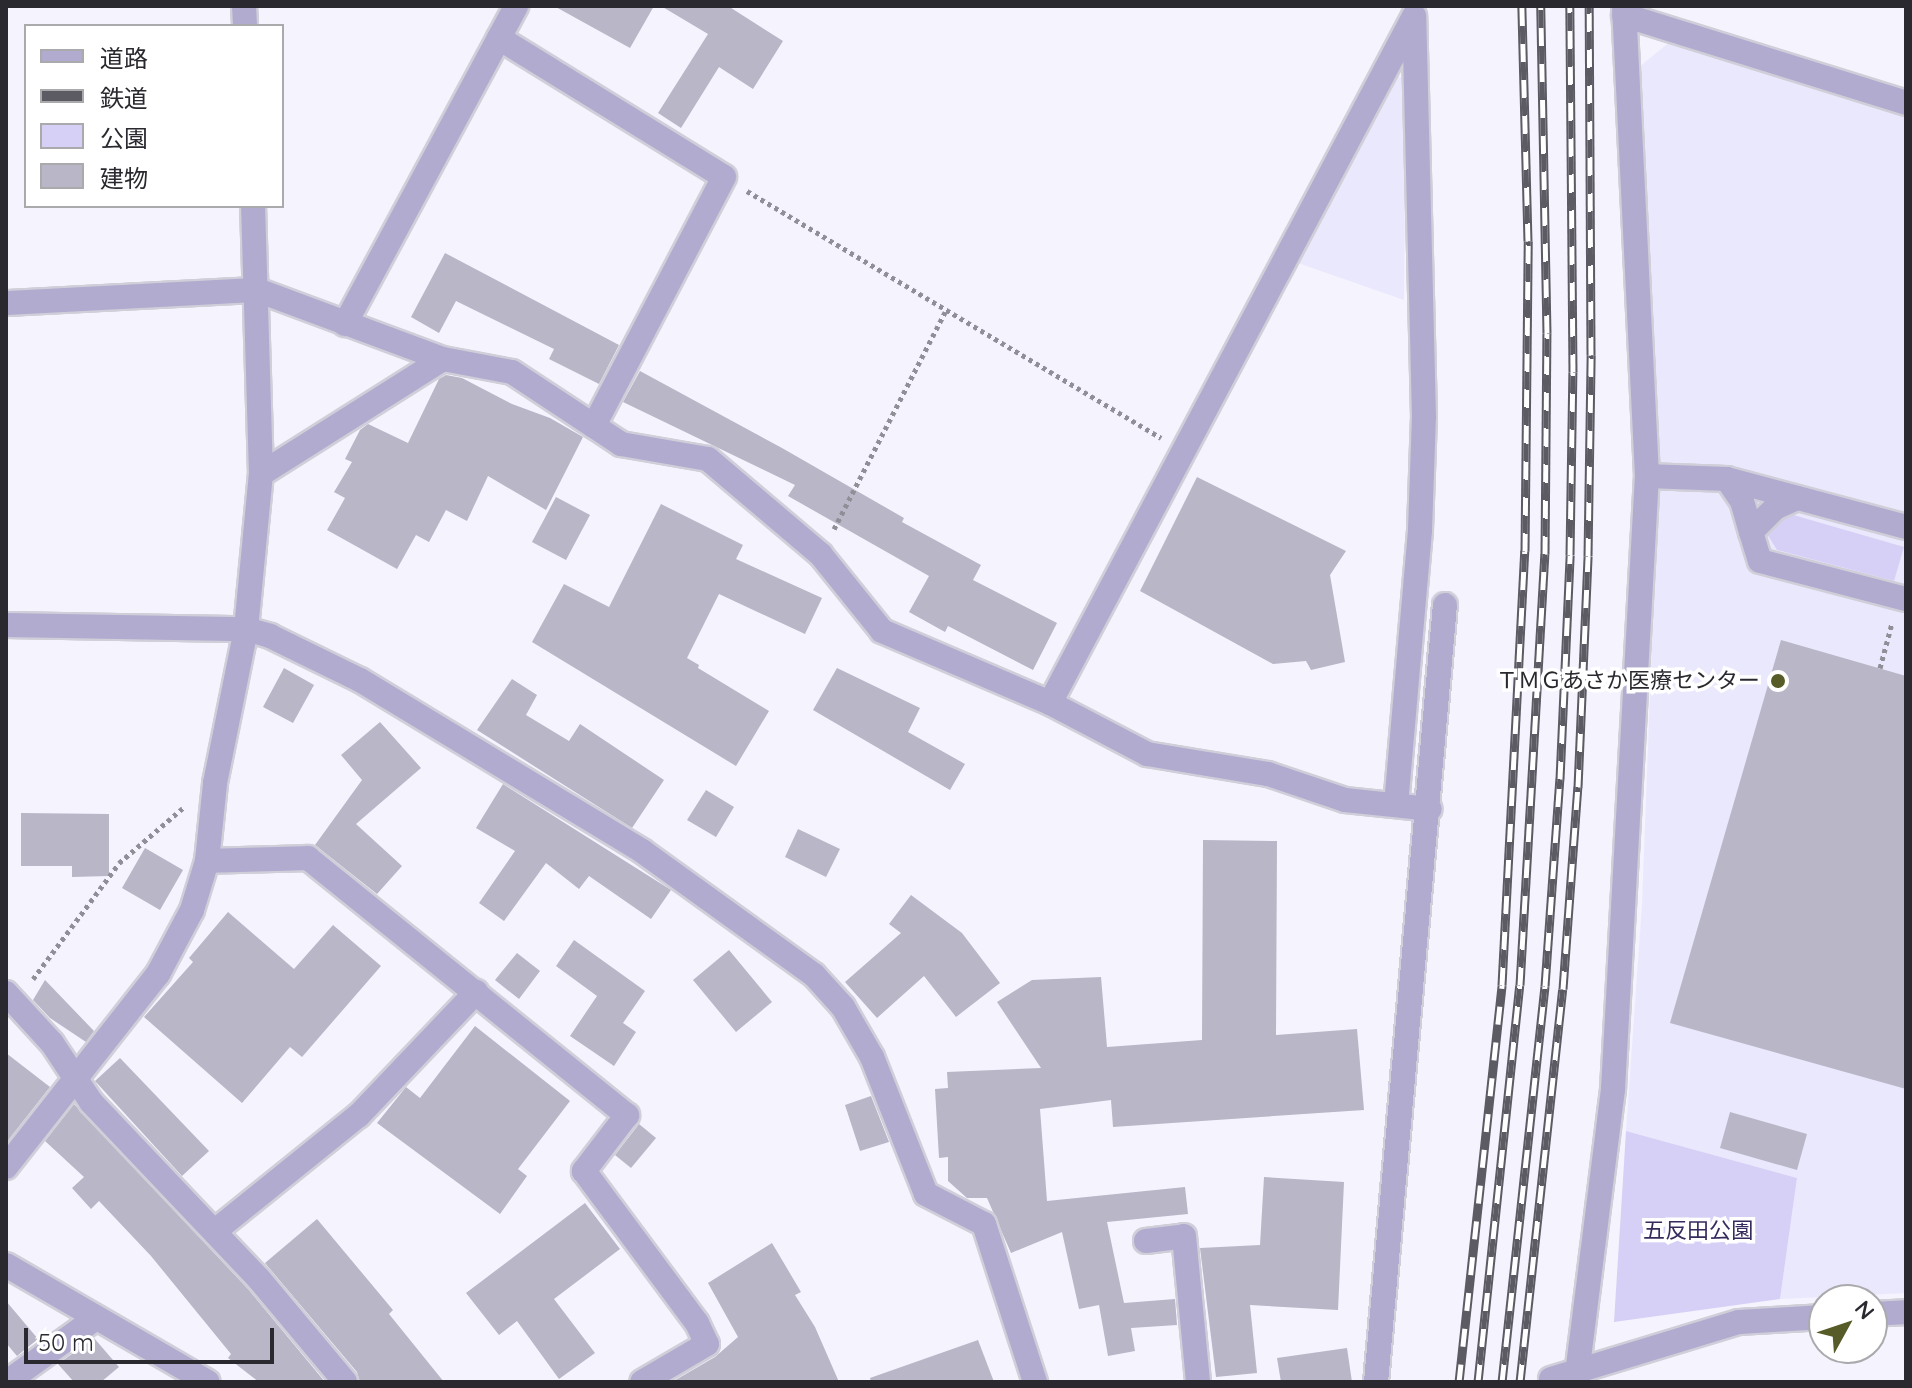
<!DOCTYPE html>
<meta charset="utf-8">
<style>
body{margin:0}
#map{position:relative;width:1912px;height:1388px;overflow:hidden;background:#f5f3fe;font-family:Quicksand,"Noto Sans JP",sans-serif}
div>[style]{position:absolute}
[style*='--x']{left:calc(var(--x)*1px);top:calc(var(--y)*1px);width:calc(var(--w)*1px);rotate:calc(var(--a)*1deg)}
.built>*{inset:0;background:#eae8fc}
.green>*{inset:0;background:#d6d0f6}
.building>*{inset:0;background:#b8b6c7}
.path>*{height:5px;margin-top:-2.5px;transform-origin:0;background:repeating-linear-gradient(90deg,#908e97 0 4px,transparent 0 8px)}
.roads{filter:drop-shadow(2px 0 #d0cfd9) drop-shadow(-2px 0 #d0cfd9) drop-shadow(0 2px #d0cfd9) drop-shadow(0 -2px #d0cfd9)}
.minor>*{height:24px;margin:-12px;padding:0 12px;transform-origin:12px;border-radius:12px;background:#b1abd0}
.rail>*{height:9px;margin-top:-4.5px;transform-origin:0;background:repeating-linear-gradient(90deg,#fff 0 18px,#5c5a62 0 36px);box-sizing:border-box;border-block:2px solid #5c5a62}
.dots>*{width:22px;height:22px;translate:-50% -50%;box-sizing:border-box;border:4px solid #fff;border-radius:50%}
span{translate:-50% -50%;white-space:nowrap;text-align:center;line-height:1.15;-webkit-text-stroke:7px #fff;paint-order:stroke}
.poi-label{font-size:22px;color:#2a292f}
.right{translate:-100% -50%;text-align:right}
.park-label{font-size:22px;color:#372b5e}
.frame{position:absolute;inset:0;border:8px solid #2a292f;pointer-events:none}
.legend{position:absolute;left:24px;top:24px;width:260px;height:184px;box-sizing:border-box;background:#fff;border:2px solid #aaa9ac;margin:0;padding:10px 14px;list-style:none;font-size:24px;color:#2a292f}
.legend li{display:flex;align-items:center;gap:16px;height:40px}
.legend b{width:40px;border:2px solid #aaa9ac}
.north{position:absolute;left:1808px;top:1284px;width:80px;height:80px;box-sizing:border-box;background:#fff;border:2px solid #aaa9ac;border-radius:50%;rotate:50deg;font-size:22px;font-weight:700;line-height:32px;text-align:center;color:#2a292f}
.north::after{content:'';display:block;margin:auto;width:28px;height:36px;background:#575b28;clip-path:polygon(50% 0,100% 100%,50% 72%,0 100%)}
.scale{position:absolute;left:24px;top:1328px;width:250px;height:36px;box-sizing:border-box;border:4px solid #2a292f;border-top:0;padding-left:10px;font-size:24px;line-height:28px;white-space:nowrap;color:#2a292f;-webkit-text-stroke:6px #fff;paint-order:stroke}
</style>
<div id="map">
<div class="built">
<div style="clip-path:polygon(1671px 41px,1906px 114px,1906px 1293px,1780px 1299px,1797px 1178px,1626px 1131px,1642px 905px,1659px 457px,1639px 67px)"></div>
<div style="clip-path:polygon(1394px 73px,1406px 81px,1404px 300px,1298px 263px)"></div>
</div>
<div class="green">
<div style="clip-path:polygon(1790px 514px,1904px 547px,1894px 581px,1777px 550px,1767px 534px,1770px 525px,1782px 515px)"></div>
<div style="clip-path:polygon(1626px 1131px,1797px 1178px,1780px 1299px,1614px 1322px)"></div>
</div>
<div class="building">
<div style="clip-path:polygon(554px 6px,654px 6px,630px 48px)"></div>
<div style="clip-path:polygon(661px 6px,728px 6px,783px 41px,753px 89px,719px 67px,681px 128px,658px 113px,708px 34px)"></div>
<div style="clip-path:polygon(445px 253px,619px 345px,599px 384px,549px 359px,554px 349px,456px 301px,439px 333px,411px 317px)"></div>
<div style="clip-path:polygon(640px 371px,782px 448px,904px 518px,902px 522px,981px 565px,973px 580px,1057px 623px,1033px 670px,948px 626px,945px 632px,909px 612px,929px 576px,788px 496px,795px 485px,623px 402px)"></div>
<div style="clip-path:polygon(446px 375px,462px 378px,512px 404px,550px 418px,583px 437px,546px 510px,488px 476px,467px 521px,446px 510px,429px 542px,416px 535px,397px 569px,327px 530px,345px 498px,334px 492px,352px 462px,345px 459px,360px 430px,368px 424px,408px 443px,439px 379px)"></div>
<div style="clip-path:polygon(1197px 477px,1346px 551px,1330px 575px,1345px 662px,1311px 670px,1306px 661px,1273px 664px,1140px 591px)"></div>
<div style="clip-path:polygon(556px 497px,590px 515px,566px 560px,532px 542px)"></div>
<div style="clip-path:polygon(661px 504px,743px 545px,736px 559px,822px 598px,805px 634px,719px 594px,687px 658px,699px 665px,698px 668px,769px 711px,736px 766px,532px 642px,564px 584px,609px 607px)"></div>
<div style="clip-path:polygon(1781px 640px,1906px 676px,1906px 1089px,1670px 1023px)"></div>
<div style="clip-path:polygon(284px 668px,314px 685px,293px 723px,263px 707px)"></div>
<div style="clip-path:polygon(837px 668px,920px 708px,908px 732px,965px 764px,950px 790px,813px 710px)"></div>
<div style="clip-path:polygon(512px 679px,537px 695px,526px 715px,569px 741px,580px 724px,664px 780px,632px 828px,477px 730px)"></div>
<div style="clip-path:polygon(380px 722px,421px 768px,356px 824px,402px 866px,377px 894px,315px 845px,362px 780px,341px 755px)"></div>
<div style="clip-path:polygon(503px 784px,671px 890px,651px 919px,589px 876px,579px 889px,546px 863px,504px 921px,479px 903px,515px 851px,476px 828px)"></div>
<div style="clip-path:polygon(706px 790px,734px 807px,716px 837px,687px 820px)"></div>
<div style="clip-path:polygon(21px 813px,109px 814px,109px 876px,72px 877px,72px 866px,21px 866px)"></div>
<div style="clip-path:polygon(798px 829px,840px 849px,826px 877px,785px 857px)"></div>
<div style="clip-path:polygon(1203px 840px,1277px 841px,1276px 1035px,1357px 1029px,1364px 1110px,1113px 1127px,1111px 1100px,1040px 1109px,1047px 1201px,1185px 1187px,1188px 1214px,1107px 1222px,1124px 1303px,1175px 1299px,1177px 1325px,1131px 1328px,1135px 1351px,1108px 1356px,1099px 1305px,1079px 1309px,1062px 1232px,1011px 1253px,987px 1198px,967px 1198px,948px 1181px,948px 1157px,939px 1158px,935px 1089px,948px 1088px,947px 1072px,1041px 1068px,997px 1002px,1032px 980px,1101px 977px,1107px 1047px,1202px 1040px)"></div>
<div style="clip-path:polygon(145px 848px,183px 870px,160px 910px,122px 888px)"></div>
<div style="clip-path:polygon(911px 895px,962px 933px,1000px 983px,956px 1017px,924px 976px,877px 1018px,845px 982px,901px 933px,889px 924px)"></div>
<div style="clip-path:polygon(228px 912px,294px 969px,333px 925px,381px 966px,302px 1057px,290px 1047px,242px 1103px,144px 1017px,193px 962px,189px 958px)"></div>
<div style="clip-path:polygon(574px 940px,645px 991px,623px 1023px,636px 1032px,614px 1066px,570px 1036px,597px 996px,556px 966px)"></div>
<div style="clip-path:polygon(729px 950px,772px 1002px,736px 1032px,693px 980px)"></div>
<div style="clip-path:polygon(517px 953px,540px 971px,519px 999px,495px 980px)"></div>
<div style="clip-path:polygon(45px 980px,94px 1031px,86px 1042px,50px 1018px,33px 1000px)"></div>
<div style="clip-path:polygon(475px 1026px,570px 1101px,518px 1169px,527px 1176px,500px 1214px,377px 1123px,406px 1087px,420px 1098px)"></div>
<div style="clip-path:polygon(6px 1053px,50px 1087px,6px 1143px)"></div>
<div style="clip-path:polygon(120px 1058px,209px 1151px,182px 1176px,95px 1081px)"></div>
<div style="clip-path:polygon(871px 1096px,889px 1142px,860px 1151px,845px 1105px)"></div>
<div style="clip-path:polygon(74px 1104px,248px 1289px,325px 1382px,259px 1382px,228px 1358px,231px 1354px,151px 1256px,99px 1201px,91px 1209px,72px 1188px,84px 1177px,45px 1141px)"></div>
<div style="clip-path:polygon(1730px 1112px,1807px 1134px,1797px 1170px,1720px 1148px)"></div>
<div style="clip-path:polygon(639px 1124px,656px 1138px,631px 1168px,615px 1155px)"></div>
<div style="clip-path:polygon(1264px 1177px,1344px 1182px,1338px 1310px,1250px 1305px,1257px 1373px,1216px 1377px,1200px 1248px,1260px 1245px)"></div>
<div style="clip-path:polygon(585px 1203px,620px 1249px,554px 1299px,595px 1353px,559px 1379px,517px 1321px,499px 1335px,466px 1293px)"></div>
<div style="clip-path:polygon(317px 1219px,393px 1310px,389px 1314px,444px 1382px,360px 1382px,357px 1372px,265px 1263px)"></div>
<div style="clip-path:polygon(772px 1243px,801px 1292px,795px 1295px,815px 1327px,839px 1382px,672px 1382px,715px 1357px,738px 1337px,708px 1283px)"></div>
<div style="clip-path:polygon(6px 1301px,38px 1339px,17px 1356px,6px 1343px)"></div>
<div style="clip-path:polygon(94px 1338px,119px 1367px,101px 1382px,74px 1382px,58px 1364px)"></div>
<div style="clip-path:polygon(978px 1340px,994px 1382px,871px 1382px,870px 1378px)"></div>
<div style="clip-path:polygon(1347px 1348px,1352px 1382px,1281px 1382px,1277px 1358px)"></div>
</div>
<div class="path">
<div style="--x:747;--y:191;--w:482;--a:30.8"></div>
<div style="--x:834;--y:529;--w:244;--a:-62.9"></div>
<div style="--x:1880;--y:668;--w:47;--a:-75.1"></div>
<div style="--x:33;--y:979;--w:144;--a:-53.4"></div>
<div style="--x:119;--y:863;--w:84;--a:-40.7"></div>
</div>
<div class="roads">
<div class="minor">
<div style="--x:244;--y:6;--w:20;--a:87"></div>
<div style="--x:1624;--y:15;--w:295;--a:17.3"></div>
<div style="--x:499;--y:38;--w:264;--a:31.7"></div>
<div style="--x:724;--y:177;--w:281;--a:117.6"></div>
<div style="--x:6;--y:303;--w:251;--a:-3"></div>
<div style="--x:257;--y:290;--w:198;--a:20.4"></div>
<div style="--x:443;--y:359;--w:70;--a:10.7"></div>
<div style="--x:512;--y:372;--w:131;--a:33.4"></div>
<div style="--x:621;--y:444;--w:88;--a:9.8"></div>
<div style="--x:708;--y:459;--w:148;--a:40.3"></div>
<div style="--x:821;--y:555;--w:97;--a:51.2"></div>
<div style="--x:882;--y:631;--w:183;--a:23.2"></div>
<div style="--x:1050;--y:703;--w:110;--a:27.7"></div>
<div style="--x:1147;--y:754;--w:123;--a:9.4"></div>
<div style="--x:1268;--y:774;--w:81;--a:18.7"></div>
<div style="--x:1345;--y:800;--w:85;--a:6"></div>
<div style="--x:345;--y:324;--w:361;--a:-61.7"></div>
<div style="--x:261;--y:474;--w:215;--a:-32.3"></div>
<div style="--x:1647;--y:476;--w:80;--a:2.1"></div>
<div style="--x:1727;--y:479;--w:185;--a:15"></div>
<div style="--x:1727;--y:479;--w:27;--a:56"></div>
<div style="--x:1742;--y:501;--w:32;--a:74"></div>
<div style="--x:1797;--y:498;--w:24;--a:156"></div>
<div style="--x:1775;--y:508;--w:34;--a:135"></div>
<div style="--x:1751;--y:532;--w:30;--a:73"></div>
<div style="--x:1760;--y:561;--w:151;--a:14.6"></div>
<div style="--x:6;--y:625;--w:240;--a:1"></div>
<div style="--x:246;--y:629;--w:25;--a:16"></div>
<div style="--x:270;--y:636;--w:100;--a:26.1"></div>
<div style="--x:360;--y:680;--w:330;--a:31.2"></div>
<div style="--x:642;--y:851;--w:212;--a:35.8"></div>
<div style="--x:814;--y:975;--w:43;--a:47.8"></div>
<div style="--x:843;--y:1007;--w:58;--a:59.9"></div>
<div style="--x:872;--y:1057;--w:147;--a:68.5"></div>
<div style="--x:926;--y:1194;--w:65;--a:27.3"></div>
<div style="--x:984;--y:1224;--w:166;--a:72.1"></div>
<div style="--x:1050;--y:703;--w:777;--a:-62.08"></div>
<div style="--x:1396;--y:805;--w:276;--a:-85"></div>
<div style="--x:1420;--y:530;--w:113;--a:-88"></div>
<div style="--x:1424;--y:417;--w:401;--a:-91.4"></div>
<div style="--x:207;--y:861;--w:101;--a:-1.7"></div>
<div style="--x:308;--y:858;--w:410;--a:38.9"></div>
<div style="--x:627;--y:1115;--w:71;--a:127.5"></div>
<div style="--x:584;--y:1171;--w:189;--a:53.4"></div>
<div style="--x:697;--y:1323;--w:23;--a:65"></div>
<div style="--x:707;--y:1344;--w:75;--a:149.7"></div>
<div style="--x:6;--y:993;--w:68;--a:47.4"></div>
<div style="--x:52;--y:1043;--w:71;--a:56.5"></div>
<div style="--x:91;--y:1102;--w:244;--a:46.5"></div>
<div style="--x:259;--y:1279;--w:134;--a:50.1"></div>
<div style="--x:6;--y:1167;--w:246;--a:-51.8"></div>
<div style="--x:158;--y:974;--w:72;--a:-62"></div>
<div style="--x:192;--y:910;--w:51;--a:-73"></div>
<div style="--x:207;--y:861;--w:78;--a:-84.1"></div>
<div style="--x:215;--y:783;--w:157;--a:-78.6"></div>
<div style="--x:246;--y:629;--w:156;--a:-84.5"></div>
<div style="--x:261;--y:474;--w:268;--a:-91.7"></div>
<div style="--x:215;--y:1231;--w:185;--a:-38.9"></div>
<div style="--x:359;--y:1115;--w:170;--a:-46.4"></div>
<div style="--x:1146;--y:1241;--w:38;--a:-7"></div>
<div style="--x:1184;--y:1236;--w:147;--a:84.5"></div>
<div style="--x:6;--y:1265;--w:233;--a:30.1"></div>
<div style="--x:1872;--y:1314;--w:34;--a:-3"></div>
<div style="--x:1551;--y:1379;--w:196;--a:-16.9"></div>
<div style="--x:1739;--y:1322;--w:85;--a:-3.4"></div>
<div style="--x:7;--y:1382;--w:110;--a:-35.7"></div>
<div style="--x:1376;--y:1382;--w:780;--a:-84.93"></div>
<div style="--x:1576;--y:1382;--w:295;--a:-82.8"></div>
<div style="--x:1613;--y:1089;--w:614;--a:-86.83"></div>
<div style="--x:1647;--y:476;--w:471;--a:-92.8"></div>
</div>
</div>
<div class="rail">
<div style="--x:1459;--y:1382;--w:399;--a:-83.8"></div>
<div style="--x:1502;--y:985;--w:435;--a:-87"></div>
<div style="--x:1525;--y:551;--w:310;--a:-89.4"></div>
<div style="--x:1528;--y:241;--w:235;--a:-91.5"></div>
<div style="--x:1478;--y:1382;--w:399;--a:-84"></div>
<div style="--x:1520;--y:985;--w:432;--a:-86.7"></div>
<div style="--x:1545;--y:554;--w:221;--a:-89.5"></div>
<div style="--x:1547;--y:333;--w:327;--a:-91.1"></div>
<div style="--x:1502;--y:1382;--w:398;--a:-83.8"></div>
<div style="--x:1545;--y:986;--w:208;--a:-85.9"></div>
<div style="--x:1560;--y:779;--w:224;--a:-87.4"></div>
<div style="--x:1570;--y:555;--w:183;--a:-89.1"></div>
<div style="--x:1573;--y:372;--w:366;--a:-90.5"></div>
<div style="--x:1520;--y:1382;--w:395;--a:-83.8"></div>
<div style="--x:1563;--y:989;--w:203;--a:-85.8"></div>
<div style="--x:1578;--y:787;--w:231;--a:-87.5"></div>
<div style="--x:1588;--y:556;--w:201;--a:-89.1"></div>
<div style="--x:1591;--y:355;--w:349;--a:-90.3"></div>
</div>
<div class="dots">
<div style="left:1778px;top:681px;background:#575b28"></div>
</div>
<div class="poi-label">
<span class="right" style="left:1760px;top:681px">ＴＭＧあさか医療センター</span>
</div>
<div class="park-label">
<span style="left:1698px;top:1231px">五反田公園</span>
</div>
<div class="frame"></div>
<ul class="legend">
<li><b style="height:10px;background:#b1abd0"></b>道路</li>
<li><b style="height:10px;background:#5c5a62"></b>鉄道</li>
<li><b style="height:22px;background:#d6d0f6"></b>公園</li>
<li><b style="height:22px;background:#b8b6c7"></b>建物</li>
</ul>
<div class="north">N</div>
<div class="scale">50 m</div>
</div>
